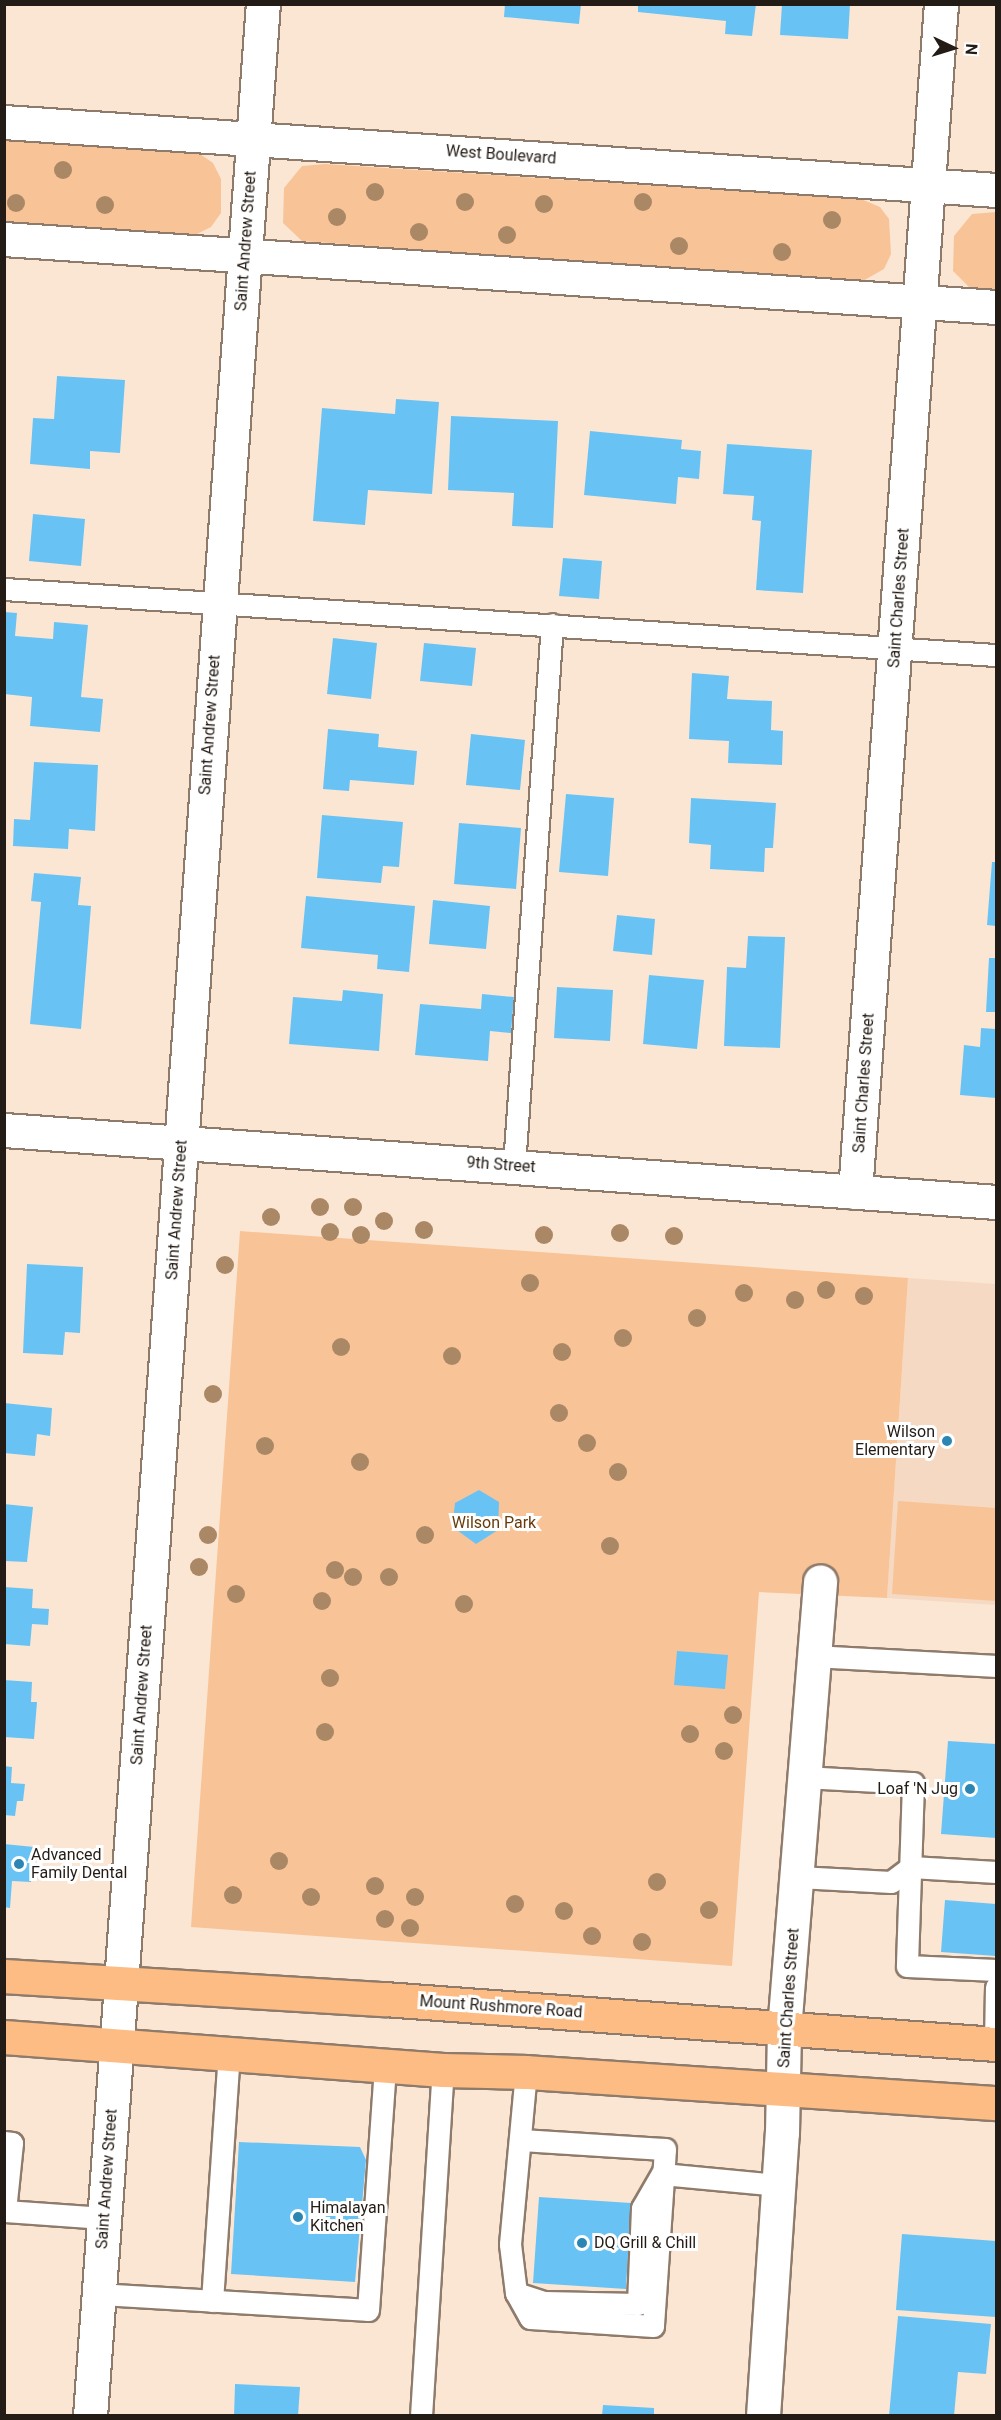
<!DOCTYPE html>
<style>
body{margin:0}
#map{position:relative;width:1001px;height:2420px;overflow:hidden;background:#fbe6d4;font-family:Roboto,sans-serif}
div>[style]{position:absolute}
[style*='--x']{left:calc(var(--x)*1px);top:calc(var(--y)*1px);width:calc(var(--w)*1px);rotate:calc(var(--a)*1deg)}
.built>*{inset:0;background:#f5d9c2}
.green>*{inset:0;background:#f8c497}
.building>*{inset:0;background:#68c3f4}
.roads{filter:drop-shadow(2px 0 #8f7b6b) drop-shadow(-2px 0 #8f7b6b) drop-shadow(0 2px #8f7b6b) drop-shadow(0 -2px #8f7b6b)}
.lane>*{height:21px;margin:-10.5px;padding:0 10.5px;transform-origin:10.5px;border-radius:10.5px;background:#fff}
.street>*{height:33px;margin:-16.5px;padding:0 16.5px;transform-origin:16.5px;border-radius:16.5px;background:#fff}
.secondary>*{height:33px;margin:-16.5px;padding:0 16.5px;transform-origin:16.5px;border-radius:16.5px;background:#fff}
.highway>*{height:33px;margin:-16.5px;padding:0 16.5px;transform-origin:16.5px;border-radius:16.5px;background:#fdbc83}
.trees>*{width:18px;height:18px;margin:-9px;border-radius:50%;background:#aa8865}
.dots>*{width:16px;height:16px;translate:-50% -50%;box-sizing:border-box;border:3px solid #fff;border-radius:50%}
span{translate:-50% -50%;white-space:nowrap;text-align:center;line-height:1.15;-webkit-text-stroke:6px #fff;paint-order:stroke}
.street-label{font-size:16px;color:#231b15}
.poi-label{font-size:16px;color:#231b15}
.right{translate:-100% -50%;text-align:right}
.left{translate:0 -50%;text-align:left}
.park-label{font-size:16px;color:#683b0b}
.frame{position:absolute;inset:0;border:6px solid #231b15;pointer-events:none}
.north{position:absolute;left:923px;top:18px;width:60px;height:60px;-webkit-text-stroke:4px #fff;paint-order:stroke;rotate:94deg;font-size:16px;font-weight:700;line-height:24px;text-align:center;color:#231b15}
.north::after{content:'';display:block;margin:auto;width:21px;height:27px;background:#231b15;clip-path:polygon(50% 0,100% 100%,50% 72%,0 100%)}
</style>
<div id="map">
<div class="built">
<div style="clip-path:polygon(908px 1278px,996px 1284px,996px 1605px,887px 1598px)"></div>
</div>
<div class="green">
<div style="clip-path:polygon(4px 139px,182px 150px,200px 154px,213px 163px,221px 179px,221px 213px,211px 227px,197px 234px,177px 236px,5px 224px)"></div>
<div style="clip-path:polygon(325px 164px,861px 199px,880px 207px,889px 219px,891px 254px,884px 269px,861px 282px,302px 241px,283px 223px,284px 188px,302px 166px)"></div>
<div style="clip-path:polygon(996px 212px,996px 291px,972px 290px,953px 271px,954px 236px,972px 214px)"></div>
<div style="clip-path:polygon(240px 1231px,908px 1278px,887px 1598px,759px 1592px,732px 1966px,191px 1927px)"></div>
<div style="clip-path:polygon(898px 1501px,996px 1508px,996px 1601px,892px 1594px)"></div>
</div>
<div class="building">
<div style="clip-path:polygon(505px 4px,581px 4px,579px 24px,504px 17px)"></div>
<div style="clip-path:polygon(638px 4px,756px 4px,752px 36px,725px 34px,726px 21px,638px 12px)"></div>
<div style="clip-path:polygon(782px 4px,850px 4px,848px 39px,780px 35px)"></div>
<div style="clip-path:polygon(57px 376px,125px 380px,120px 453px,90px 451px,90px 469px,30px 464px,33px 418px,54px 419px)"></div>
<div style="clip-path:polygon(396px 399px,439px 402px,432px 494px,368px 490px,365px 525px,313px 521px,322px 408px,395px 414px)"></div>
<div style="clip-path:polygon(451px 416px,558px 421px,553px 528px,512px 526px,514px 493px,448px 490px)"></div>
<div style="clip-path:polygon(590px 431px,682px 440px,681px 449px,701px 451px,699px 479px,678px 477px,676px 504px,584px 495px)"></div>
<div style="clip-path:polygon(727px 444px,812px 450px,803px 593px,756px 590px,761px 521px,752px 520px,754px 496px,723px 494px)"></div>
<div style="clip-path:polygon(33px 514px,85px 519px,81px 566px,29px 561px)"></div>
<div style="clip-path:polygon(563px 558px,602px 561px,599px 599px,559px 596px)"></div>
<div style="clip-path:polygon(4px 612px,17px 613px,15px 636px,53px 639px,54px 622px,88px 625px,81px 697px,103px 699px,100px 732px,30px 726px,32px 697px,4px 694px)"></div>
<div style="clip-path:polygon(333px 638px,377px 643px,371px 699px,327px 694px)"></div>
<div style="clip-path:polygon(424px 643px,476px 648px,472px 686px,420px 681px)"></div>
<div style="clip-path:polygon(692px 673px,729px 676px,727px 699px,772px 701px,771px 730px,783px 731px,782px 765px,728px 763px,729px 741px,689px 739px)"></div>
<div style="clip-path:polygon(328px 729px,379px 734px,378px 747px,417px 751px,414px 785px,350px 780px,349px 791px,323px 789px)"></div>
<div style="clip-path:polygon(471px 734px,525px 740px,520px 790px,466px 785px)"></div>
<div style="clip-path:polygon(34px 762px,98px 765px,95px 831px,69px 829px,68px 849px,13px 846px,14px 819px,30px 820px)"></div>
<div style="clip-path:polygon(566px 794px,614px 798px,608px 876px,559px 872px)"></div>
<div style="clip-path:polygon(691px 798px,776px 803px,773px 848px,765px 848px,764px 872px,710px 869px,711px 845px,689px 843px)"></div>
<div style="clip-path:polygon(322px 815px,403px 822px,399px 867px,383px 866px,381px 883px,317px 878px)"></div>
<div style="clip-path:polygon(459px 823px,521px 828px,516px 889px,454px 884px)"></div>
<div style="clip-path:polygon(992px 862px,996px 862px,996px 926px,987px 925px)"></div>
<div style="clip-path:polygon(34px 873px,81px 877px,78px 905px,91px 906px,81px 1029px,30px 1024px,41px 902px,31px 901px)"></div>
<div style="clip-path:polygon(306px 896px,415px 906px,409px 972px,377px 969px,378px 955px,301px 948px)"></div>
<div style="clip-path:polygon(433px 900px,490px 906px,486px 949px,429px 944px)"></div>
<div style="clip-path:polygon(617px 915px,655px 919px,652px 955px,613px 951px)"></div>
<div style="clip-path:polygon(748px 936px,785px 937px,780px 1048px,724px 1046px,727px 967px,746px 968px)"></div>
<div style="clip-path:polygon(989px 958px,996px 958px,996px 1012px,986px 1012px)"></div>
<div style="clip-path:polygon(649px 975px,704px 980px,697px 1049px,643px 1044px)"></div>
<div style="clip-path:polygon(557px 987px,613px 990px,610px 1041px,554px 1038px)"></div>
<div style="clip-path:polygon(343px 990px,383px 994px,379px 1051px,289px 1044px,293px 997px,342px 1001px)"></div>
<div style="clip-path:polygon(482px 994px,514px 997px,511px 1033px,490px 1031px,488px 1061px,415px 1055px,420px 1004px,481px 1009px)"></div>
<div style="clip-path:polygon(981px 1028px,996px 1029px,996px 1098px,960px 1095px,964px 1045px,980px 1047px)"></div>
<div style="clip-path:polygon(27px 1264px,83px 1267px,80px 1333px,65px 1332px,63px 1355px,23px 1353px)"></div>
<div style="clip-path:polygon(4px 1403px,52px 1408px,50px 1436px,37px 1434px,35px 1456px,4px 1453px)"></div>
<div style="clip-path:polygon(479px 1490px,499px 1502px,498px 1530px,476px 1544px,454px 1528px,454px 1512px,455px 1503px)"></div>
<div style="clip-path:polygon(4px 1504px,33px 1507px,27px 1562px,4px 1561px)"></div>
<div style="clip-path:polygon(4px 1587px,33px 1589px,32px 1608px,49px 1609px,48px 1625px,32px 1624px,30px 1646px,4px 1644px)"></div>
<div style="clip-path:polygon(677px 1651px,728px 1655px,725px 1689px,674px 1685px)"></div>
<div style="clip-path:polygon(4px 1680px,32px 1682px,31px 1702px,37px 1702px,34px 1739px,4px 1737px)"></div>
<div style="clip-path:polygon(948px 1741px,996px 1744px,996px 1838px,941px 1834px)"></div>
<div style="clip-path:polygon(4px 1766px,12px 1767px,11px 1783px,25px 1784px,23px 1801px,17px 1801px,15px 1816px,4px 1815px)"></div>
<div style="clip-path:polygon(4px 1844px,34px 1847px,31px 1882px,12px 1881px,10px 1908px,4px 1907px)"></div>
<div style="clip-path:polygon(945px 1900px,996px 1904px,996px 1956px,941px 1952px)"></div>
<div style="clip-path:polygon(239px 2142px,360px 2147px,366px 2160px,355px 2282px,231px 2274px)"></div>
<div style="clip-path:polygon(539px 2197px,631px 2203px,626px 2289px,533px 2283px)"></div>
<div style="clip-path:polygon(902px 2234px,996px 2241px,996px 2317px,896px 2310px)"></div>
<div style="clip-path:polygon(898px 2316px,991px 2324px,986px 2374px,958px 2372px,954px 2416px,889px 2416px)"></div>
<div style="clip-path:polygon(235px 2384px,300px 2387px,298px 2416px,234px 2416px)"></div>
<div style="clip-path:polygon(603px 2405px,654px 2408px,654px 2416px,602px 2416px)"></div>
</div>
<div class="roads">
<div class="lane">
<div style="--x:4;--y:589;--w:994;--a:3.81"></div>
<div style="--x:514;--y:1166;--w:543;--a:-85.99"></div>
<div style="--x:814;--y:1656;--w:182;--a:3.1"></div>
<div style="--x:805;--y:1777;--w:108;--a:3.2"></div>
<div style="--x:913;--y:1783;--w:183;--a:91.9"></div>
<div style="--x:907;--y:1966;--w:89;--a:2.6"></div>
<div style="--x:798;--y:1877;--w:93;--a:3.1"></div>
<div style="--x:891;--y:1882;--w:25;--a:-37"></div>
<div style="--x:911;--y:1867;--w:85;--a:3.4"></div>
<div style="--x:995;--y:2044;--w:57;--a:-89"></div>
<div style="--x:520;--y:2140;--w:145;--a:3.6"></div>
<div style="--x:665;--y:2149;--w:177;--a:93.9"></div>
<div style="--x:653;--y:2326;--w:123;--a:-176.3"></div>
<div style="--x:530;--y:2318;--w:29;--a:-119"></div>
<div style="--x:516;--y:2293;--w:49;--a:-97"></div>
<div style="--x:510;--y:2244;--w:173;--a:-84.7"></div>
<div style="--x:4;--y:2142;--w:8;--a:7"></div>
<div style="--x:12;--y:2143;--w:68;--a:95.9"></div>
<div style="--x:5;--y:2211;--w:99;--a:4"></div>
<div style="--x:516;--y:2293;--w:29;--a:18"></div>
<div style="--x:544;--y:2302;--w:94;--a:1.2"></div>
<div style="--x:638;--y:2304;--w:96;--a:-87.6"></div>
<div style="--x:642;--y:2208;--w:39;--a:-60"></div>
<div style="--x:662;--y:2174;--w:118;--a:5.4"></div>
<div style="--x:99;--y:2294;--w:269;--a:3.4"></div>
<div style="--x:368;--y:2310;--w:246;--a:-86"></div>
<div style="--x:212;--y:2301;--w:249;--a:-86.1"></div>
<div style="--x:421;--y:2416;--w:347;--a:-86.4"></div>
</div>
<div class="street">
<div style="--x:4;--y:1130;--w:995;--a:4.15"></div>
<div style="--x:855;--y:1192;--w:1191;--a:-85.86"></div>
<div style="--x:90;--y:2416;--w:2418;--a:-85.9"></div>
<div style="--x:763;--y:2416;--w:284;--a:-86.2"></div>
<div style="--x:782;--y:2133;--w:103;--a:-88.9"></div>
<div style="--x:784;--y:2030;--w:450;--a:-85.4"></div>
</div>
<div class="secondary">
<div style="--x:4;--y:122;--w:994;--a:3.92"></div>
<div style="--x:4;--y:239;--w:994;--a:3.92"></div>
</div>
<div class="highway">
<div style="--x:4;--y:1976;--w:381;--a:3.5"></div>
<div style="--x:384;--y:1999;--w:614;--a:4.21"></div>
<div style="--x:4;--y:2037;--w:440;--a:4.3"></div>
<div style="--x:443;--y:2070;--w:83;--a:1.4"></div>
<div style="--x:526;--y:2072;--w:471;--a:3.8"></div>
</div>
</div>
<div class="trees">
<div style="left:63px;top:170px"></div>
<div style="left:375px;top:192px"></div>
<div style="left:465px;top:202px"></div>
<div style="left:643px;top:202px"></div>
<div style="left:16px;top:203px"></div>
<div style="left:544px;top:204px"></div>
<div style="left:105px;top:205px"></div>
<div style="left:337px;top:217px"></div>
<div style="left:832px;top:220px"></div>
<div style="left:419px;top:232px"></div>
<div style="left:507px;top:235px"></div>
<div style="left:679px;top:246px"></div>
<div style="left:782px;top:252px"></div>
<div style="left:320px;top:1207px"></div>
<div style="left:353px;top:1207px"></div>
<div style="left:271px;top:1217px"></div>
<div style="left:384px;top:1221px"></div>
<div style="left:424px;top:1230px"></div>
<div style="left:330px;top:1232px"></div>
<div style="left:620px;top:1233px"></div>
<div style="left:361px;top:1235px"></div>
<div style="left:544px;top:1235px"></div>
<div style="left:674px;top:1236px"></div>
<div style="left:225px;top:1265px"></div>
<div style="left:530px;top:1283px"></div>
<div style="left:826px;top:1290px"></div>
<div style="left:744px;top:1293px"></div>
<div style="left:864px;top:1296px"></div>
<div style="left:795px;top:1300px"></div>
<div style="left:697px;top:1318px"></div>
<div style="left:623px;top:1338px"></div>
<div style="left:341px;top:1347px"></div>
<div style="left:562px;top:1352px"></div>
<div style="left:452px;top:1356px"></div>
<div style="left:213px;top:1394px"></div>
<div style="left:559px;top:1413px"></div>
<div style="left:587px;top:1443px"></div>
<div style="left:265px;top:1446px"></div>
<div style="left:360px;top:1462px"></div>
<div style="left:618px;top:1472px"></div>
<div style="left:208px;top:1535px"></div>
<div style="left:425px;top:1535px"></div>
<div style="left:610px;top:1546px"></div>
<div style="left:199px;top:1567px"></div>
<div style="left:335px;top:1570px"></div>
<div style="left:353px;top:1577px"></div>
<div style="left:389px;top:1577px"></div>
<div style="left:236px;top:1594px"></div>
<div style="left:322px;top:1601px"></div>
<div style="left:464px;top:1604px"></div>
<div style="left:330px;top:1678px"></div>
<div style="left:733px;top:1715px"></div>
<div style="left:325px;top:1732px"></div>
<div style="left:690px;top:1734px"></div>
<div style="left:724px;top:1751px"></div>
<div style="left:279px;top:1861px"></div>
<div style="left:657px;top:1882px"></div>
<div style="left:375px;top:1886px"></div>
<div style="left:233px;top:1895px"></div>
<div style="left:311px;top:1897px"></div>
<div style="left:415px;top:1897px"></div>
<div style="left:515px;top:1904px"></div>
<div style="left:709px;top:1910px"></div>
<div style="left:564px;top:1911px"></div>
<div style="left:385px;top:1919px"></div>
<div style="left:410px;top:1928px"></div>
<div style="left:592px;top:1936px"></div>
<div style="left:642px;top:1942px"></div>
</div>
<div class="dots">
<div style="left:947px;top:1441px;background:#2b86b3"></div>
<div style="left:970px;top:1789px;background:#2b86b3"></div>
<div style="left:19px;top:1864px;background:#2b86b3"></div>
<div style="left:298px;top:2217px;background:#2b86b3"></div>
<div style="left:582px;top:2243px;background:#2b86b3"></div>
</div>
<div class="street-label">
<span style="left:501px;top:155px;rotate:4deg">West Boulevard</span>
<span style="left:246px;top:241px;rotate:-86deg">Saint Andrew Street</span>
<span style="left:899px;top:598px;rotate:-86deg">Saint Charles Street</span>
<span style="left:210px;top:725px;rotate:-86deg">Saint Andrew Street</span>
<span style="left:864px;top:1083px;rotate:-86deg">Saint Charles Street</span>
<span style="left:501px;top:1165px;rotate:4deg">9th Street</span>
<span style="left:177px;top:1210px;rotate:-86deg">Saint Andrew Street</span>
<span style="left:142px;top:1695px;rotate:-86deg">Saint Andrew Street</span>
<span style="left:789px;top:1998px;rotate:-86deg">Saint Charles Street</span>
<span style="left:501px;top:2007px;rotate:4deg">Mount Rushmore Road</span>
<span style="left:107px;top:2179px;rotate:-86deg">Saint Andrew Street</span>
</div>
<div class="poi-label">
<span class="right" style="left:935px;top:1441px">Wilson<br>Elementary</span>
<span class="right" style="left:958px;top:1789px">Loaf 'N Jug</span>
<span class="left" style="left:31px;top:1864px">Advanced<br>Family Dental</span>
<span class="left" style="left:310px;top:2217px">Himalayan<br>Kitchen</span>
<span class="left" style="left:594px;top:2243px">DQ Grill &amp; Chill</span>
</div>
<div class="park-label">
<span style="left:494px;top:1523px">Wilson Park</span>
</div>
<div class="frame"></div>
<div class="north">N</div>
</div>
